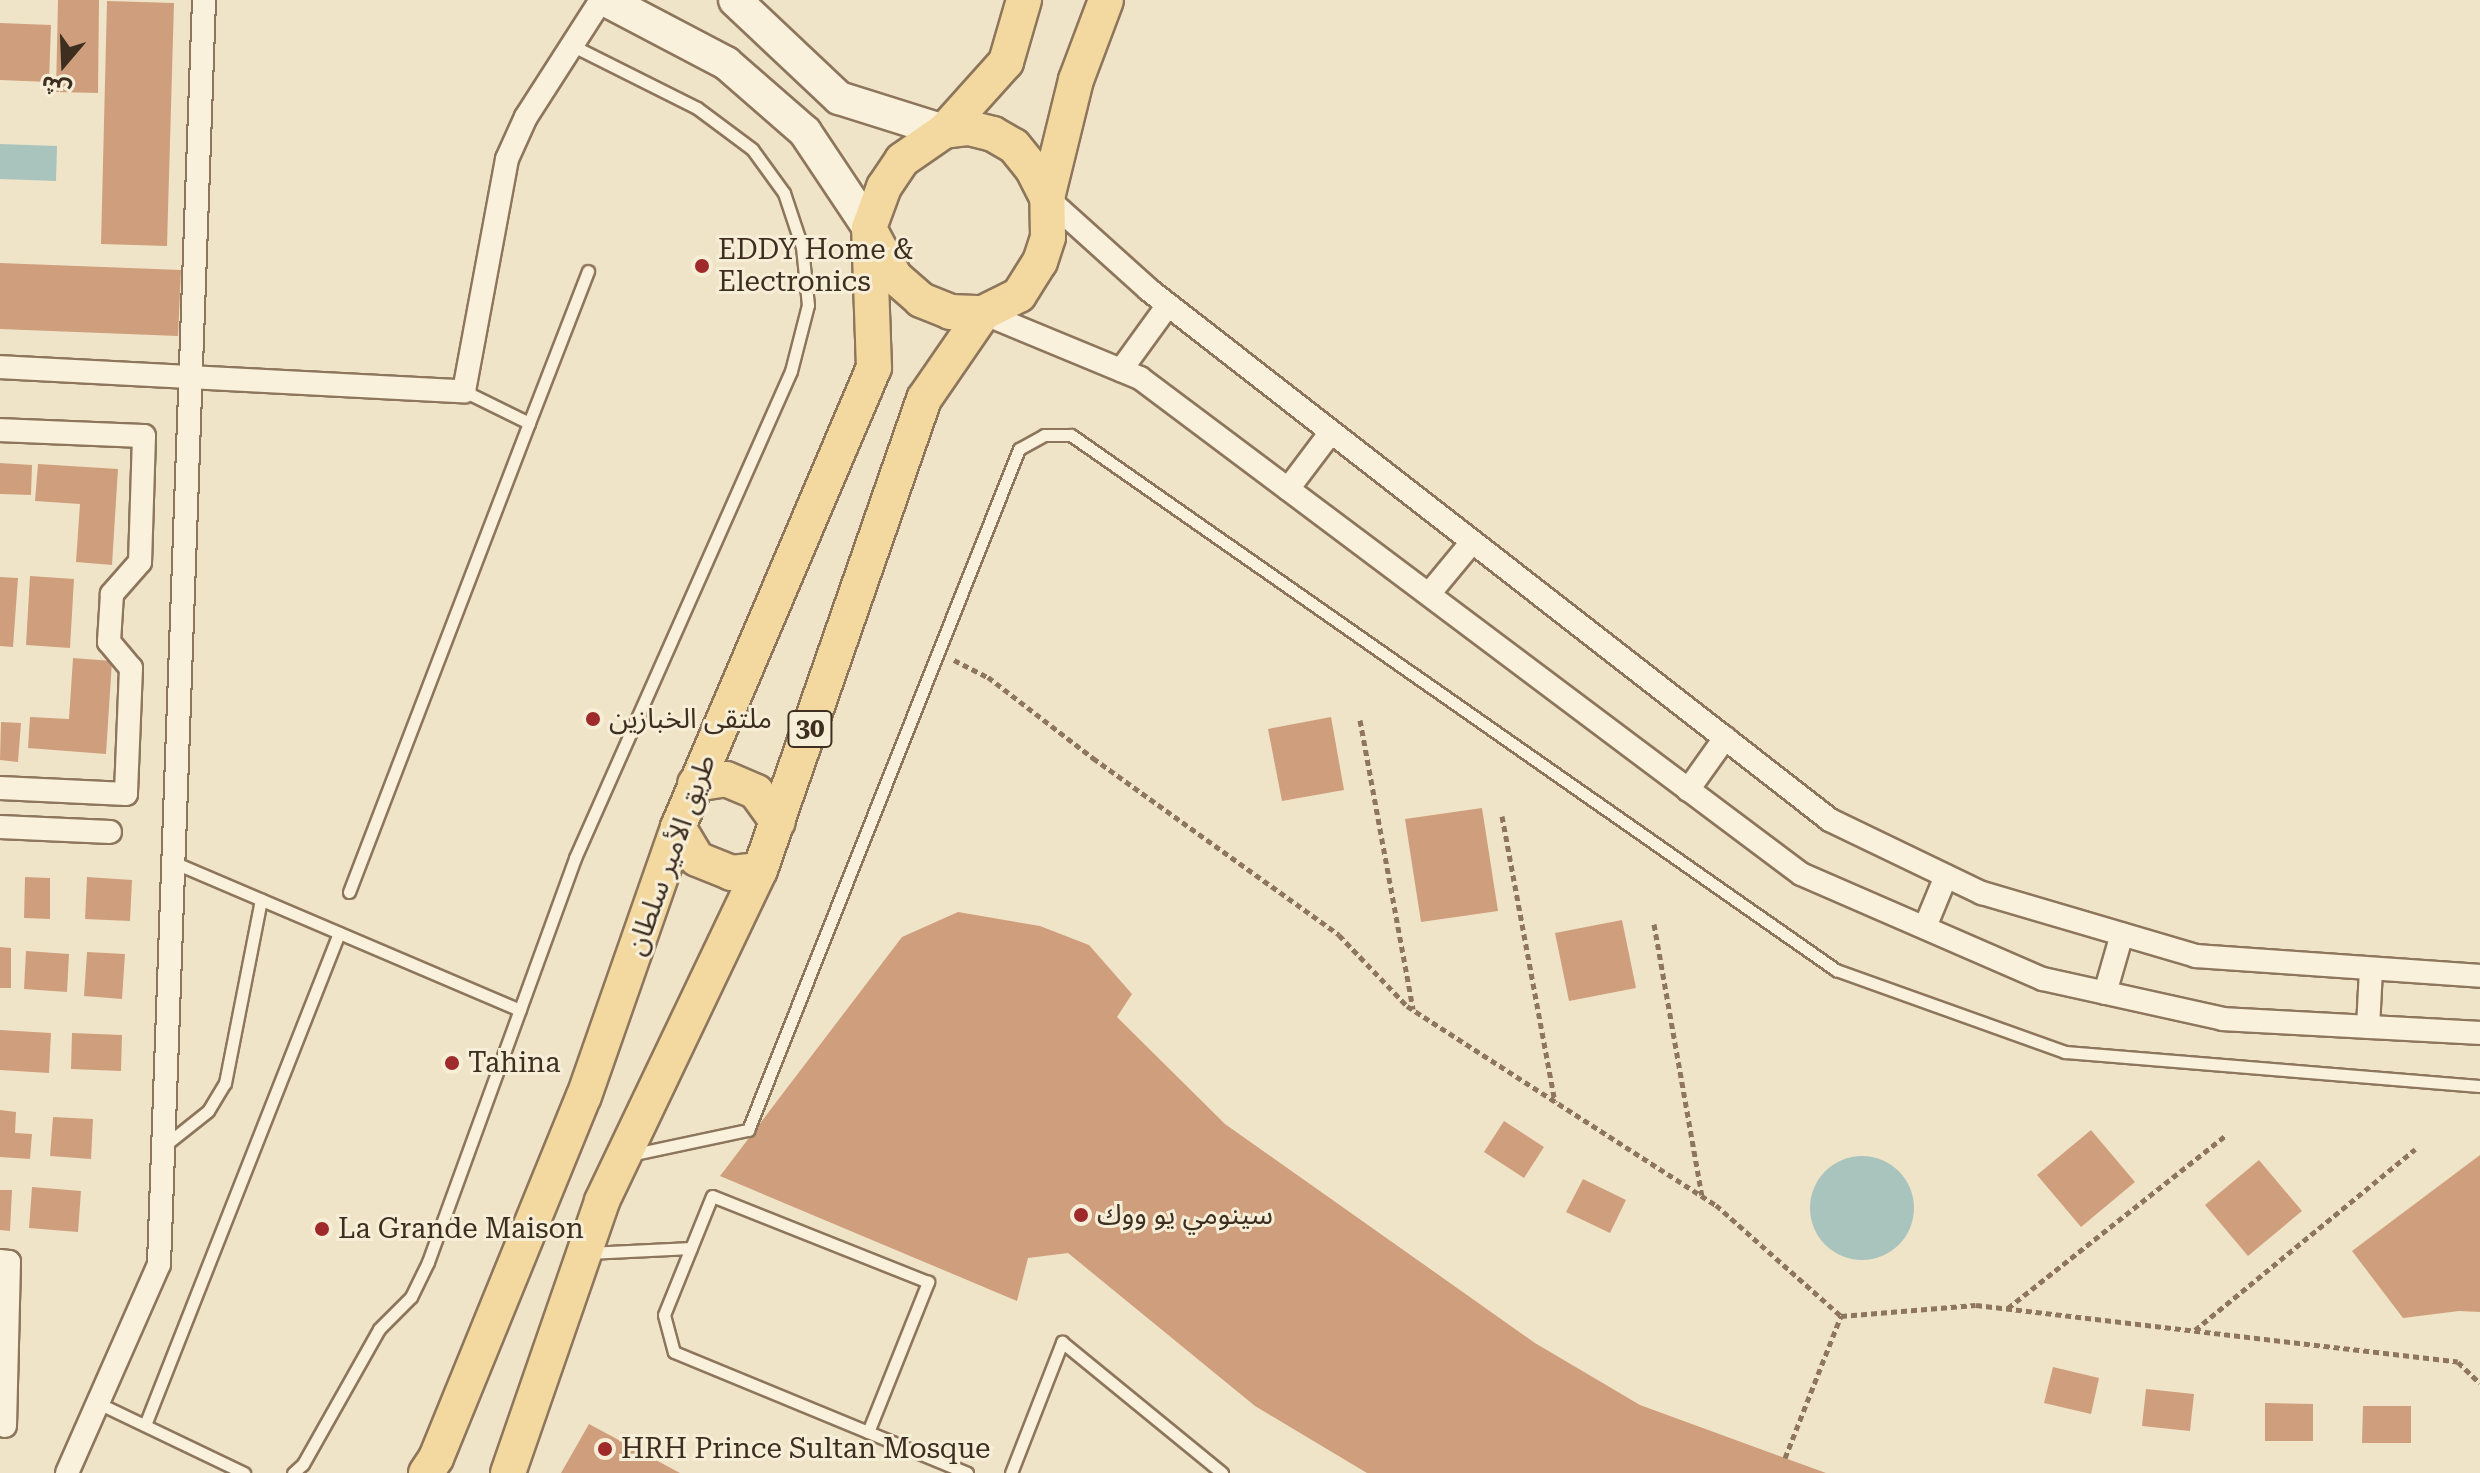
<!DOCTYPE html>
<meta charset="utf-8">
<style>
body{margin:0}
#map{position:relative;width:2480px;height:1473px;overflow:hidden;background:#f0e4c8;font-family:"Roboto Serif","Noto Sans Arabic",serif}
div>[style]{position:absolute}
[style*='--x']{left:calc(var(--x)*1px);top:calc(var(--y)*1px);width:calc(var(--w)*1px);rotate:calc(var(--a)*1deg)}
.water>*{inset:0;background:#a9c4bc}
.round{border-radius:50%}
.building>*{inset:0;background:#cf9f7d}
.path>*{height:5px;margin-top:-2.5px;transform-origin:0;background:repeating-linear-gradient(90deg,#8d765c 0 6px,transparent 0 10px)}
.roads{filter:drop-shadow(2px 0 #8d765c) drop-shadow(-2px 0 #8d765c) drop-shadow(0 2px #8d765c) drop-shadow(0 -2px #8d765c)}
.lane>*{height:11px;margin:-5.5px;padding:0 5.5px;transform-origin:5.5px;border-radius:5.5px;background:#faf1dc}
.street>*{height:22px;margin:-11px;padding:0 11px;transform-origin:11px;border-radius:11px;background:#faf1dc}
.secondary>*{height:32px;margin:-16px;padding:0 16px;transform-origin:16px;border-radius:16px;background:#faf1dc}
.primary>*{height:34px;margin:-17px;padding:0 17px;transform-origin:17px;border-radius:17px;background:#f3d9a0}
.dots>*{width:22px;height:22px;translate:-50% -50%;box-sizing:border-box;border:4px solid #f7eed8;border-radius:50%}
span{translate:-50% -50%;white-space:nowrap;text-align:center;line-height:1.15;-webkit-text-stroke:6px #f7eed8;paint-order:stroke}
.shield-label span{padding:2px 6px;background:#f7eed8;border:2px solid;border-radius:6px;-webkit-text-stroke-width:0}
.shield-label{font-size:26px;color:#3d2e20;font-weight:700}
.poi-label{font-size:28px;color:#3d2e20}
.left{translate:0 -50%;text-align:left}
.street-label{font-size:28px;color:#3d2e20}
.north{position:absolute;left:24px;top:24px;width:80px;height:80px;-webkit-text-stroke:6px #f7eed8;paint-order:stroke;rotate:199deg;font-size:22px;font-weight:700;line-height:32px;text-align:center;color:#3d2e20}
.north::after{content:'';display:block;margin:auto;width:28px;height:36px;background:#3d2e20;clip-path:polygon(50% 0,100% 100%,50% 72%,0 100%)}
</style>
<div id="map">
<div class="water">
<div style="clip-path:polygon(0 144px,57px 146px,56px 181px,0 179px)"></div>
<div class="round" style="left:1810px;top:1156px;width:104px;height:104px"></div>
</div>
<div class="building">
<div style="clip-path:polygon(58px 0,99px 0,98px 93px,56px 92px)"></div>
<div style="clip-path:polygon(107px 1px,174px 3px,167px 246px,101px 244px)"></div>
<div style="clip-path:polygon(0 23px,51px 25px,49px 82px,0 80px)"></div>
<div style="clip-path:polygon(0 263px,181px 270px,178px 336px,0 329px)"></div>
<div style="clip-path:polygon(0 463px,32px 465px,31px 495px,0 494px)"></div>
<div style="clip-path:polygon(38px 464px,118px 469px,112px 565px,76px 562px,80px 504px,35px 501px)"></div>
<div style="clip-path:polygon(30px 576px,74px 579px,70px 648px,26px 645px)"></div>
<div style="clip-path:polygon(0 577px,18px 578px,13px 647px,0 646px)"></div>
<div style="clip-path:polygon(73px 658px,112px 661px,106px 754px,28px 748px,30px 717px,69px 719px)"></div>
<div style="clip-path:polygon(1331px 717px,1344px 790px,1282px 801px,1268px 729px)"></div>
<div style="clip-path:polygon(1px 722px,21px 723px,18px 762px,0 760px)"></div>
<div style="clip-path:polygon(1482px 808px,1498px 911px,1421px 922px,1405px 819px)"></div>
<div style="clip-path:polygon(25px 877px,50px 878px,50px 919px,24px 918px)"></div>
<div style="clip-path:polygon(87px 877px,132px 880px,130px 921px,85px 919px)"></div>
<div style="clip-path:polygon(958px 912px,1040px 926px,1089px 945px,1132px 994px,1117px 1017px,1225px 1124px,1535px 1343px,1640px 1405px,1826px 1473px,1367px 1473px,1255px 1406px,1068px 1253px,1028px 1258px,1017px 1301px,720px 1176px,902px 937px)"></div>
<div style="clip-path:polygon(1622px 920px,1636px 988px,1569px 1001px,1555px 933px)"></div>
<div style="clip-path:polygon(0 947px,11px 948px,11px 988px,0 988px)"></div>
<div style="clip-path:polygon(26px 951px,69px 954px,67px 992px,24px 989px)"></div>
<div style="clip-path:polygon(87px 952px,125px 954px,122px 999px,84px 996px)"></div>
<div style="clip-path:polygon(0 1030px,51px 1033px,49px 1073px,0 1070px)"></div>
<div style="clip-path:polygon(72px 1033px,122px 1035px,121px 1071px,71px 1069px)"></div>
<div style="clip-path:polygon(0 1110px,16px 1112px,15px 1133px,32px 1134px,30px 1159px,0 1157px)"></div>
<div style="clip-path:polygon(53px 1117px,93px 1119px,91px 1159px,50px 1156px)"></div>
<div style="clip-path:polygon(1504px 1121px,1544px 1147px,1524px 1178px,1484px 1152px)"></div>
<div style="clip-path:polygon(2091px 1130px,2135px 1182px,2081px 1227px,2037px 1175px)"></div>
<div style="clip-path:polygon(2480px 1155px,2480px 1312px,2459px 1311px,2403px 1318px,2352px 1251px)"></div>
<div style="clip-path:polygon(2259px 1160px,2302px 1211px,2248px 1256px,2205px 1205px)"></div>
<div style="clip-path:polygon(1583px 1179px,1626px 1200px,1610px 1233px,1566px 1212px)"></div>
<div style="clip-path:polygon(32px 1187px,81px 1191px,78px 1232px,29px 1228px)"></div>
<div style="clip-path:polygon(0 1190px,12px 1190px,10px 1231px,0 1230px)"></div>
<div style="clip-path:polygon(2053px 1367px,2099px 1378px,2091px 1414px,2044px 1403px)"></div>
<div style="clip-path:polygon(2146px 1389px,2194px 1394px,2190px 1431px,2142px 1426px)"></div>
<div style="clip-path:polygon(2265px 1403px,2313px 1404px,2313px 1441px,2265px 1441px)"></div>
<div style="clip-path:polygon(2363px 1406px,2411px 1406px,2411px 1443px,2362px 1443px)"></div>
<div style="clip-path:polygon(589px 1424px,680px 1473px,561px 1473px)"></div>
</div>
<div class="path">
<div style="--x:954;--y:660;--w:38;--a:27"></div>
<div style="--x:988;--y:677;--w:133;--a:37.6"></div>
<div style="--x:1093;--y:758;--w:303;--a:35.7"></div>
<div style="--x:1339;--y:935;--w:98;--a:46.2"></div>
<div style="--x:1407;--y:1006;--w:368;--a:32.8"></div>
<div style="--x:1716;--y:1205;--w:167;--a:41.6"></div>
<div style="--x:1360;--y:720;--w:294;--a:79.6"></div>
<div style="--x:1502;--y:816;--w:291;--a:79.5"></div>
<div style="--x:1654;--y:924;--w:275;--a:80"></div>
<div style="--x:2008;--y:1308;--w:278;--a:-38.4"></div>
<div style="--x:2195;--y:1330;--w:285;--a:-39.4"></div>
<div style="--x:1785;--y:1458;--w:153;--a:-68.5"></div>
<div style="--x:1841;--y:1316;--w:135;--a:-4.7"></div>
<div style="--x:1976;--y:1305;--w:485;--a:6.7"></div>
<div style="--x:2458;--y:1362;--w:30;--a:44"></div>
</div>
<div class="roads">
<div class="lane">
<div style="--x:529;--y:423;--w:163;--a:-68.8"></div>
<div style="--x:173;--y:862;--w:377;--a:23.1"></div>
<div style="--x:349;--y:892;--w:502;--a:-69"></div>
<div style="--x:529;--y:423;--w:72;--a:-153.8"></div>
<div style="--x:164;--y:1146;--w:56;--a:-38.5"></div>
<div style="--x:208;--y:1111;--w:33;--a:-59"></div>
<div style="--x:225;--y:1083;--w:187;--a:-78.9"></div>
<div style="--x:630;--y:1155;--w:121;--a:-12"></div>
<div style="--x:748;--y:1130;--w:733;--a:-68.3"></div>
<div style="--x:1019;--y:449;--w:29;--a:-29"></div>
<div style="--x:1044;--y:435;--w:27;--a:0"></div>
<div style="--x:1071;--y:435;--w:934;--a:34.97"></div>
<div style="--x:1836;--y:970;--w:243;--a:19.7"></div>
<div style="--x:2065;--y:1052;--w:416;--a:4.7"></div>
<div style="--x:588;--y:1253;--w:103;--a:-2.8"></div>
<div style="--x:98;--y:1403;--w:162;--a:25.6"></div>
<div style="--x:145;--y:1425;--w:529;--a:-68.48"></div>
<div style="--x:868;--y:1432;--w:162;--a:-68.2"></div>
<div style="--x:928;--y:1282;--w:232;--a:-158.3"></div>
<div style="--x:712;--y:1196;--w:128;--a:112"></div>
<div style="--x:664;--y:1315;--w:38;--a:75"></div>
<div style="--x:674;--y:1352;--w:317;--a:22.4"></div>
<div style="--x:293;--y:1473;--w:13;--a:-42"></div>
<div style="--x:303;--y:1464;--w:155;--a:-60.6"></div>
<div style="--x:379;--y:1329;--w:45;--a:-45"></div>
<div style="--x:411;--y:1297;--w:39;--a:-64"></div>
<div style="--x:428;--y:1262;--w:430;--a:-70"></div>
<div style="--x:575;--y:858;--w:533;--a:-66.08"></div>
<div style="--x:791;--y:371;--w:68;--a:-75.6"></div>
<div style="--x:808;--y:305;--w:58;--a:-95.9"></div>
<div style="--x:802;--y:247;--w:57;--a:-108.4"></div>
<div style="--x:784;--y:193;--w:54;--a:-126"></div>
<div style="--x:752;--y:149;--w:69;--a:-143.3"></div>
<div style="--x:697;--y:108;--w:139;--a:-153.4"></div>
<div style="--x:1011;--y:1473;--w:141;--a:-68.7"></div>
<div style="--x:1062;--y:1342;--w:207;--a:39.3"></div>
</div>
<div class="street">
<div style="--x:1047;--y:198;--w:137;--a:42"></div>
<div style="--x:1149;--y:290;--w:863;--a:37.89"></div>
<div style="--x:1830;--y:820;--w:169;--a:25.7"></div>
<div style="--x:1982;--y:893;--w:223;--a:16.4"></div>
<div style="--x:2196;--y:956;--w:285;--a:4"></div>
<div style="--x:983;--y:313;--w:170;--a:22.5"></div>
<div style="--x:1140;--y:378;--w:826;--a:36.88"></div>
<div style="--x:1801;--y:874;--w:264;--a:23.5"></div>
<div style="--x:2043;--y:979;--w:184;--a:12.5"></div>
<div style="--x:2223;--y:1019;--w:257;--a:3.1"></div>
<div style="--x:0;--y:367;--w:465;--a:3"></div>
<div style="--x:464;--y:391;--w:236;--a:-79.5"></div>
<div style="--x:507;--y:159;--w:46;--a:-65.7"></div>
<div style="--x:526;--y:117;--w:139;--a:-57.3"></div>
<div style="--x:1121;--y:370;--w:80;--a:-54.1"></div>
<div style="--x:0;--y:430;--w:144;--a:2.4"></div>
<div style="--x:144;--y:436;--w:126;--a:91.8"></div>
<div style="--x:140;--y:562;--w:43;--a:131.2"></div>
<div style="--x:112;--y:594;--w:48;--a:93.6"></div>
<div style="--x:109;--y:642;--w:34;--a:50"></div>
<div style="--x:131;--y:668;--w:126;--a:92.3"></div>
<div style="--x:126;--y:794;--w:126;--a:-177.3"></div>
<div style="--x:1288;--y:489;--w:71;--a:-53"></div>
<div style="--x:1429;--y:594;--w:67;--a:-50.4"></div>
<div style="--x:1688;--y:790;--w:64;--a:-54.6"></div>
<div style="--x:0;--y:827;--w:110;--a:2.6"></div>
<div style="--x:1925;--y:927;--w:55;--a:-67.6"></div>
<div style="--x:2105;--y:993;--w:61;--a:-73.9"></div>
<div style="--x:2368;--y:1027;--w:58;--a:-87"></div>
<div style="--x:0;--y:1261;--w:9;--a:6"></div>
<div style="--x:9;--y:1262;--w:164;--a:91.4"></div>
<div style="--x:67;--y:1473;--w:228;--a:-66.2"></div>
<div style="--x:159;--y:1264;--w:1265;--a:-87.96"></div>
</div>
<div class="secondary">
<div style="--x:606;--y:0;--w:136;--a:27.7"></div>
<div style="--x:726;--y:63;--w:105;--a:41.1"></div>
<div style="--x:805;--y:132;--w:115;--a:56.3"></div>
<div style="--x:735;--y:0;--w:143;--a:43.3"></div>
<div style="--x:839;--y:98;--w:110;--a:17.4"></div>
</div>
<div class="primary">
<div style="--x:944;--y:131;--w:25;--a:-7"></div>
<div style="--x:969;--y:128;--w:25;--a:14"></div>
<div style="--x:993;--y:134;--w:24;--a:30"></div>
<div style="--x:1014;--y:146;--w:28;--a:51"></div>
<div style="--x:1032;--y:168;--w:34;--a:63"></div>
<div style="--x:873;--y:236;--w:47;--a:61.8"></div>
<div style="--x:895;--y:277;--w:35;--a:41"></div>
<div style="--x:921;--y:300;--w:31;--a:22"></div>
<div style="--x:950;--y:312;--w:33;--a:2"></div>
<div style="--x:695;--y:784;--w:31;--a:-9"></div>
<div style="--x:726;--y:779;--w:33;--a:23"></div>
<div style="--x:756;--y:792;--w:37;--a:54"></div>
<div style="--x:678;--y:827;--w:37;--a:59"></div>
<div style="--x:697;--y:859;--w:37;--a:22"></div>
<div style="--x:731;--y:873;--w:29;--a:-6"></div>
<div style="--x:426;--y:1473;--w:18;--a:-56"></div>
<div style="--x:436;--y:1458;--w:391;--a:-67.8"></div>
<div style="--x:584;--y:1096;--w:285;--a:-70.7"></div>
<div style="--x:678;--y:827;--w:499;--a:-66.9"></div>
<div style="--x:874;--y:368;--w:140;--a:-92"></div>
<div style="--x:869;--y:228;--w:44;--a:-69.9"></div>
<div style="--x:884;--y:187;--w:32;--a:-56"></div>
<div style="--x:902;--y:160;--w:51;--a:-34.6"></div>
<div style="--x:944;--y:131;--w:93;--a:-48.1"></div>
<div style="--x:1006;--y:62;--w:65;--a:-73.8"></div>
<div style="--x:508;--y:1473;--w:288;--a:-70.9"></div>
<div style="--x:602;--y:1201;--w:367;--a:-64.5"></div>
<div style="--x:760;--y:870;--w:499;--a:-70.8"></div>
<div style="--x:924;--y:399;--w:104;--a:-55.5"></div>
<div style="--x:983;--y:313;--w:40;--a:-26.6"></div>
<div style="--x:1019;--y:295;--w:39;--a:-58"></div>
<div style="--x:1040;--y:262;--w:26;--a:-72"></div>
<div style="--x:1048;--y:237;--w:39;--a:-91"></div>
<div style="--x:1047;--y:198;--w:122;--a:-76.2"></div>
<div style="--x:1076;--y:80;--w:85;--a:-69.4"></div>
</div>
</div>
<div class="dots">
<div style="left:702px;top:266px;background:#9e2a2b"></div>
<div style="left:593px;top:719px;background:#9e2a2b"></div>
<div style="left:452px;top:1063px;background:#9e2a2b"></div>
<div style="left:1081px;top:1215px;background:#9e2a2b"></div>
<div style="left:322px;top:1229px;background:#9e2a2b"></div>
<div style="left:605px;top:1449px;background:#9e2a2b"></div>
</div>
<div class="shield-label">
<span style="left:810px;top:729px">30</span>
</div>
<div class="poi-label">
<span class="left" style="left:718px;top:266px">EDDY Home &amp;<br>Electronics</span>
<span class="left" style="left:609px;top:719px">ملتقى الخبازين</span>
<span class="left" style="left:468px;top:1063px">Tahina</span>
<span class="left" style="left:1097px;top:1215px">سينومي يو ووك</span>
<span class="left" style="left:338px;top:1229px">La Grande Maison</span>
<span class="left" style="left:621px;top:1449px">HRH Prince Sultan Mosque</span>
</div>
<div class="street-label">
<span style="left:671px;top:855px;rotate:-70deg">طريق الأمير سلطان</span>
</div>
<div class="north">ش</div>
</div>
